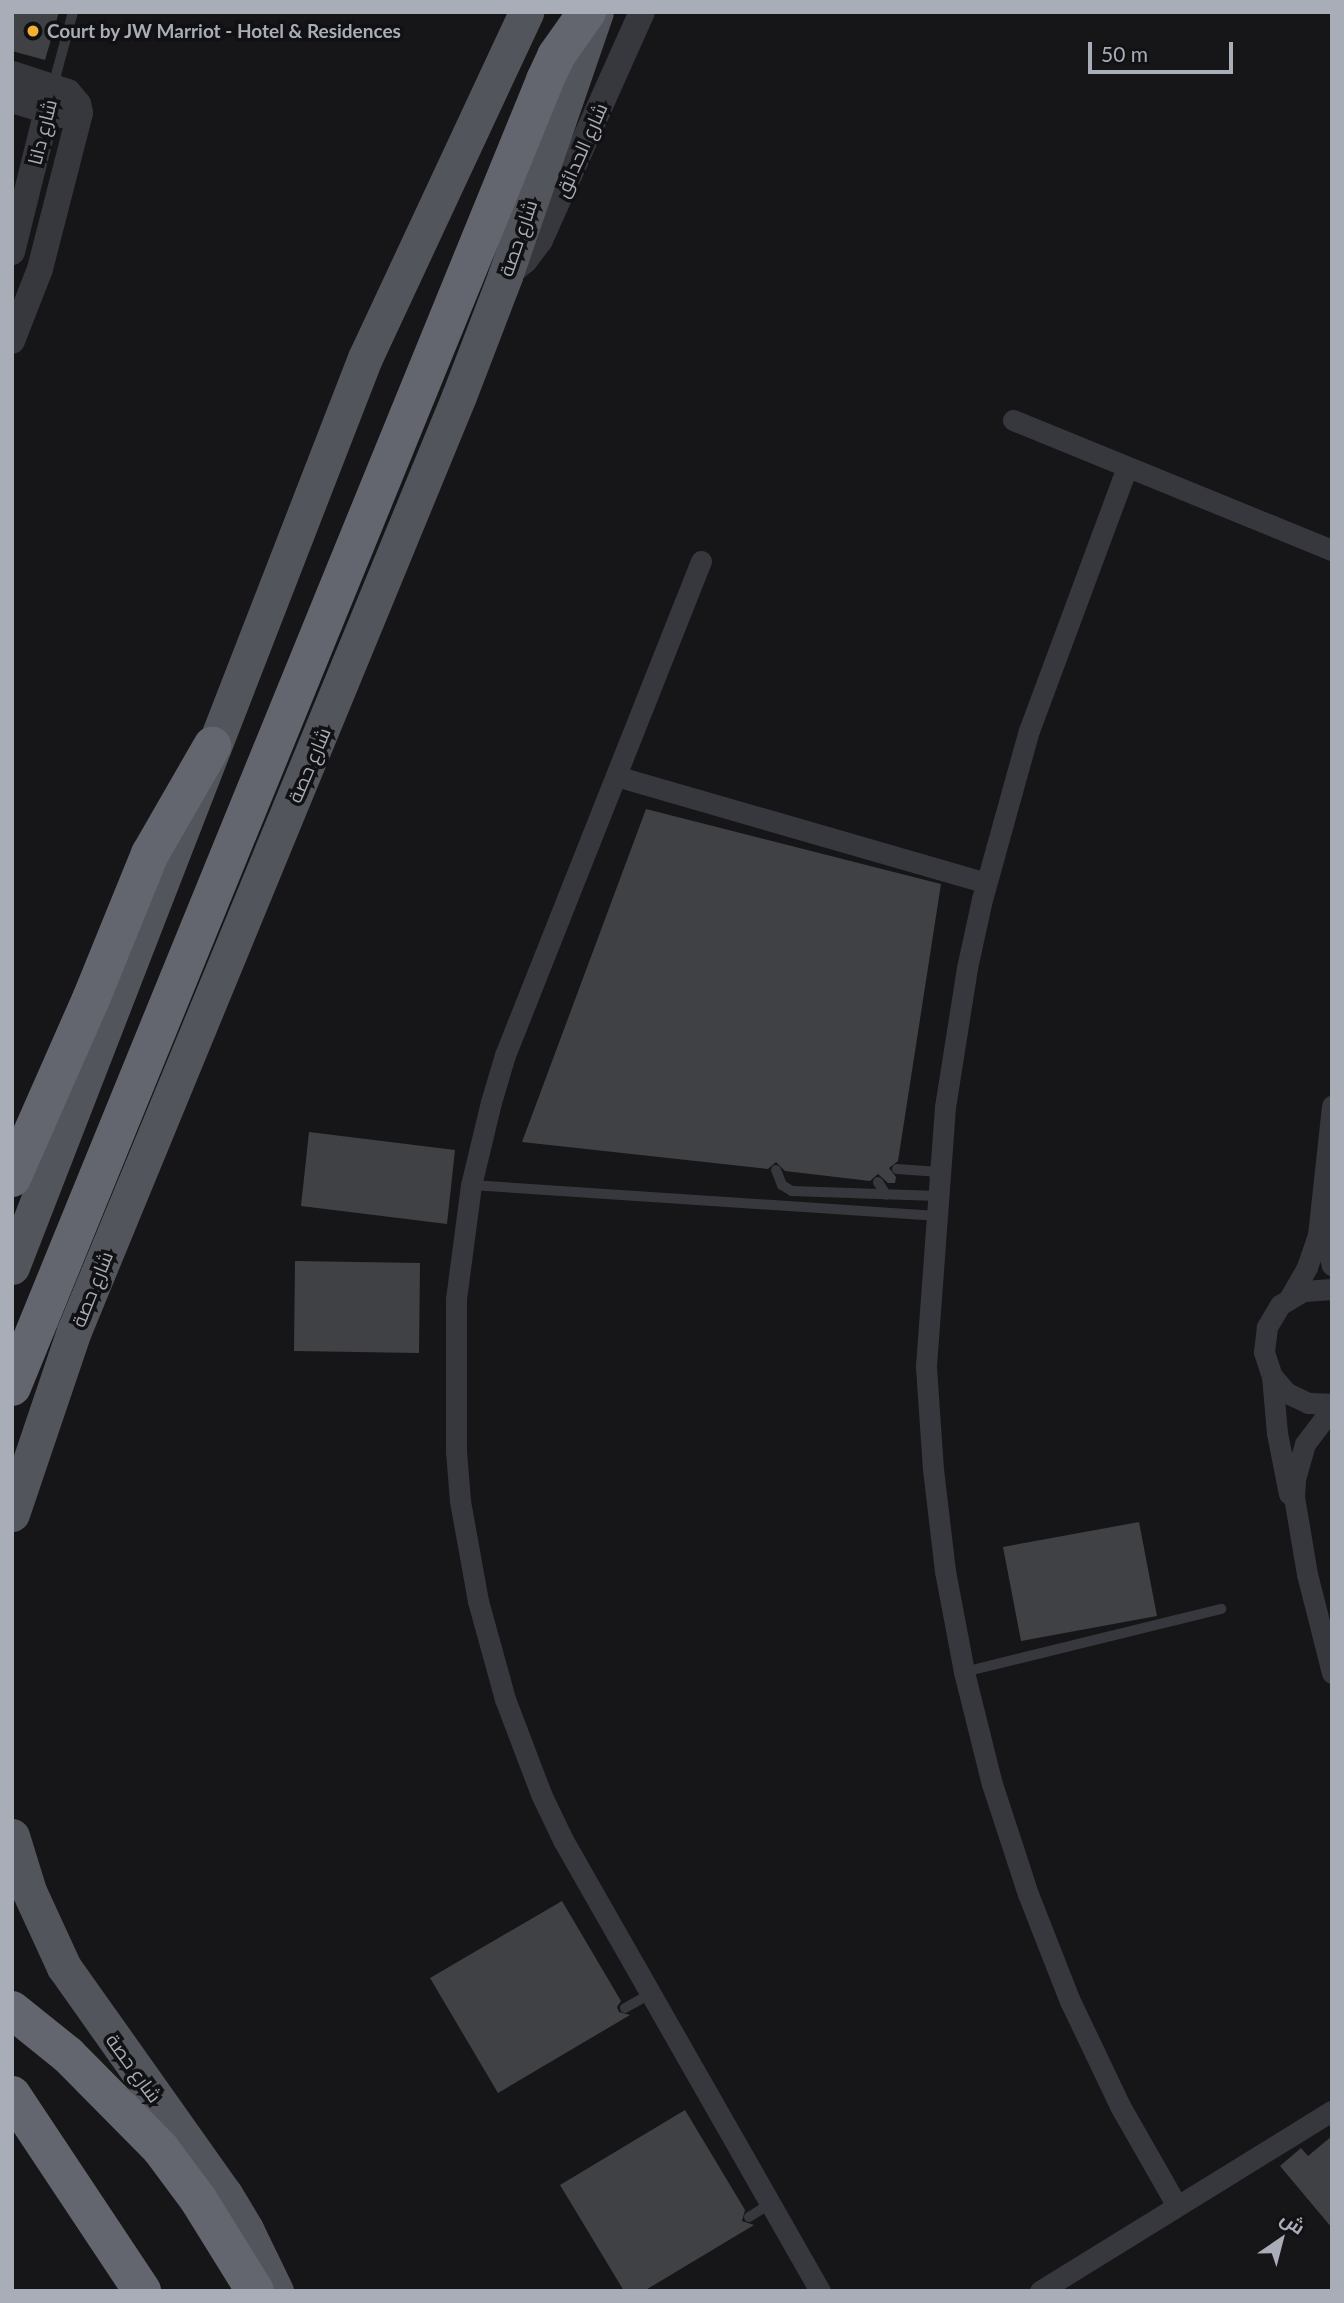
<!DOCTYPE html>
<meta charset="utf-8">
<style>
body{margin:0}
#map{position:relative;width:1344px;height:2303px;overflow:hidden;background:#161618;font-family:Lato,Cairo,sans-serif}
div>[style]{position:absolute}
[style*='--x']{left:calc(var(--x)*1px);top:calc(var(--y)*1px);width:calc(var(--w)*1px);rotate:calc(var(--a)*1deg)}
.building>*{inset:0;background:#404145}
.service>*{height:10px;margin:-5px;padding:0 5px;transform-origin:5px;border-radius:5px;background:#37383d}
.minor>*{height:21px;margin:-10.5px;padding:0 10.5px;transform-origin:10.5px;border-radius:10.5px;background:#37383d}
.tertiary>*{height:26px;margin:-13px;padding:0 13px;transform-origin:13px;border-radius:13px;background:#37383d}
.primary>*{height:35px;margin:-17.5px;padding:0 17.5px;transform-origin:17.5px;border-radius:17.5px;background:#53555c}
.motorway>*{height:38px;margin:-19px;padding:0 19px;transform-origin:19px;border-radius:19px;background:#63666e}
.dots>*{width:19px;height:19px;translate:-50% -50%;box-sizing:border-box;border:4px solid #111113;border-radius:50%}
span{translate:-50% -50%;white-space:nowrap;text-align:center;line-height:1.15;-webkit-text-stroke:7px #111113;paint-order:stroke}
.poi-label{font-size:19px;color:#a8adb8;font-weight:700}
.left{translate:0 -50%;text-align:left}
.street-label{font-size:19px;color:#a8adb8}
.frame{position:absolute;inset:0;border:14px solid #a8adb8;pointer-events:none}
.north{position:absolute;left:1246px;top:2205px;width:70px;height:70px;-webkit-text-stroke:5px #111113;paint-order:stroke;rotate:35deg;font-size:19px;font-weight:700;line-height:28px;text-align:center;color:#a8adb8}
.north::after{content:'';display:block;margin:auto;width:24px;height:32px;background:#a8adb8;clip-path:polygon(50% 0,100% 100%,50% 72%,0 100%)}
.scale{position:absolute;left:1088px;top:42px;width:145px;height:32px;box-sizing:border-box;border:4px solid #a8adb8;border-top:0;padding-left:9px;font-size:21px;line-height:24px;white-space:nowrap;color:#a8adb8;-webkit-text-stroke:5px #111113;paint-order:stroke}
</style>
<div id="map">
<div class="building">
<div style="clip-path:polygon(12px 12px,59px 12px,45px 60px,12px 51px)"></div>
<div style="clip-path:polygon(646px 809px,941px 884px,898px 1161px,889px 1168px,896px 1177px,895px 1183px,888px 1183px,878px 1174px,870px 1181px,785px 1171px,776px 1162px,768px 1169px,522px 1142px)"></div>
<div style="clip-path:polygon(309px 1132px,455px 1150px,447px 1224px,301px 1206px)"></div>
<div style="clip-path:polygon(295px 1261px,420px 1263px,419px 1353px,294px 1351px)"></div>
<div style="clip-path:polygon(1139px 1522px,1157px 1616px,1021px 1641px,1003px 1547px)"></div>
<div style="clip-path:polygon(562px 1901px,621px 2001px,617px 2007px,619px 2012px,630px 2015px,498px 2093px,430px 1978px)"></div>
<div style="clip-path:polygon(685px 2110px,745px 2210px,742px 2221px,754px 2225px,644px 2291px,624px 2291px,560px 2185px)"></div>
<div style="clip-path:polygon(1332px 2136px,1332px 2228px,1280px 2166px,1301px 2148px,1308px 2156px)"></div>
</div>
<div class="service">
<div style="--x:53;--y:86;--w:77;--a:-74.9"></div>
<div style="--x:897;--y:1169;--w:42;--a:4.1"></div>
<div style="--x:776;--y:1170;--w:16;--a:68"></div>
<div style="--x:782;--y:1185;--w:12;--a:31"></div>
<div style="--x:792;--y:1191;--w:145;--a:2"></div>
<div style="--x:878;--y:1182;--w:15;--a:58"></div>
<div style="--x:471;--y:1185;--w:466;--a:3.8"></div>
<div style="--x:964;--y:1672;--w:265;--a:-13.8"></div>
<div style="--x:625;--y:2008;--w:29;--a:-29"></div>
<div style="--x:749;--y:2217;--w:25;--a:-32"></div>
</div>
<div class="minor">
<div style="--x:1013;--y:420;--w:344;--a:22.2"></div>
<div style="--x:1127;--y:467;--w:281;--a:110.4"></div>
<div style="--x:1029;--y:730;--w:175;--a:105.5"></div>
<div style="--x:982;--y:899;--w:71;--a:102.3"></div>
<div style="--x:967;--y:968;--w:141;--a:99"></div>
<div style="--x:945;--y:1107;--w:261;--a:94.2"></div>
<div style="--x:926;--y:1367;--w:102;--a:86.1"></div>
<div style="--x:933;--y:1469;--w:103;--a:83.3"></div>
<div style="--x:945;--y:1571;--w:103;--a:79.3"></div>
<div style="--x:964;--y:1672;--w:115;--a:76"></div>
<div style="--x:992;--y:1784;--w:116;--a:71.9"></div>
<div style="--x:1028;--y:1894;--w:115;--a:68.6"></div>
<div style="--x:1070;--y:2001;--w:116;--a:64.5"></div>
<div style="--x:1120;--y:2106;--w:115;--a:60.3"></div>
<div style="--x:701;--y:561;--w:531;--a:111.64"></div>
<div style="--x:505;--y:1055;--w:49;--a:106.6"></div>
<div style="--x:491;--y:1102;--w:85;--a:103.5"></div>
<div style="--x:471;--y:1185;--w:115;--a:97.5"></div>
<div style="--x:456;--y:1299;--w:152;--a:90"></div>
<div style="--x:456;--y:1451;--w:50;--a:85.4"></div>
<div style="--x:460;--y:1501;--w:102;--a:79.8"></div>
<div style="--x:478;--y:1601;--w:102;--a:74.6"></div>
<div style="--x:505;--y:1699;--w:102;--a:69.2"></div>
<div style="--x:541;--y:1794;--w:51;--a:64.4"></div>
<div style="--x:563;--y:1840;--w:519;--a:60.32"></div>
<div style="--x:616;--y:776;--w:385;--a:16.1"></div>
<div style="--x:1323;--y:1227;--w:39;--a:77"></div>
<div style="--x:1332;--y:1289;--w:29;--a:176"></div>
<div style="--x:1303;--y:1291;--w:27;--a:149"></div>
<div style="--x:1280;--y:1305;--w:26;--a:121"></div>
<div style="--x:1267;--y:1327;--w:25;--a:97"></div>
<div style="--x:1264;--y:1352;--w:25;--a:72"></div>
<div style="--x:1272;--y:1376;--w:23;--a:49"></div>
<div style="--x:1287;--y:1393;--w:23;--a:25"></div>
<div style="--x:1308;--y:1403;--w:24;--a:2"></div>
<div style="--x:1290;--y:1297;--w:34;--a:-60"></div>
<div style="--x:1307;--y:1267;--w:34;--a:-71"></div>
<div style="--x:1318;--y:1235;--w:130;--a:-83.8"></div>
<div style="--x:1272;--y:1376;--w:57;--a:85"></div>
<div style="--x:1277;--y:1433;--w:62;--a:78.9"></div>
<div style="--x:1332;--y:1408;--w:45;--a:126.9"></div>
<div style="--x:1305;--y:1444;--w:36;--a:106"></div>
<div style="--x:1295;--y:1479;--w:18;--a:93"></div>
<div style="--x:1294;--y:1497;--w:78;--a:80.4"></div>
<div style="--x:1307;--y:1574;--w:102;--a:75.8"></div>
<div style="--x:1040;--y:2291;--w:343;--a:-31.7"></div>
</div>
<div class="tertiary">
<div style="--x:12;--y:74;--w:59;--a:17.8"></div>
<div style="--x:68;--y:92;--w:16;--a:50"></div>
<div style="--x:78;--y:104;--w:9;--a:77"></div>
<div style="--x:80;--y:113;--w:161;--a:104.4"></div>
<div style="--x:40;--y:269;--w:77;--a:111.3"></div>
<div style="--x:12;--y:100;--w:52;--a:16.7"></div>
<div style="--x:12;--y:252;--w:171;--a:-76.1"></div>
<div style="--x:507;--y:275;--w:23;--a:-40"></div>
<div style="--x:525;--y:260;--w:25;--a:-53"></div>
<div style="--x:540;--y:240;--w:250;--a:-65.9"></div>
</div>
<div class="primary">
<div style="--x:12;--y:1267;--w:975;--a:-68.78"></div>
<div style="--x:365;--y:358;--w:382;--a:-65"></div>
<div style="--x:12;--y:1514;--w:193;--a:-71.3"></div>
<div style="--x:74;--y:1331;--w:1011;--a:-67.62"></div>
<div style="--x:459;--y:396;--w:129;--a:-69"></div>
<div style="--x:505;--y:276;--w:279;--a:-71"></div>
<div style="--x:12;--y:1836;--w:58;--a:72.8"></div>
<div style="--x:29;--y:1891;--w:84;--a:65.3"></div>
<div style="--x:64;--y:1967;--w:278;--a:54.7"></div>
<div style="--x:225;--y:2194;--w:41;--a:59"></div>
<div style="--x:246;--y:2229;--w:69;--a:64.2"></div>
</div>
<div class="motorway">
<div style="--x:12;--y:1178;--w:196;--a:-66.2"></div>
<div style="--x:91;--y:999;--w:157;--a:-67.9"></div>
<div style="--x:150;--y:854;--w:125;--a:-60.1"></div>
<div style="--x:12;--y:1387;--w:1412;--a:-67.81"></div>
<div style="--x:545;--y:80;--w:26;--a:-65"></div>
<div style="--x:556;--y:56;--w:54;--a:-54.8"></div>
<div style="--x:12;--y:2010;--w:72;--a:38.8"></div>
<div style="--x:68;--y:2055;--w:131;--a:45.3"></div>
<div style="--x:160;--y:2148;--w:64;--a:53.3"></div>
<div style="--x:198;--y:2199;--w:108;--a:58.2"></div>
<div style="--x:12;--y:2095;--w:235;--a:56.4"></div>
</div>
<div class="dots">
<div style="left:33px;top:31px;background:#f2b134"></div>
</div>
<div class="poi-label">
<span class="left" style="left:47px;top:31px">Court by JW Marriot - Hotel &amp; Residences</span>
</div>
<div class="street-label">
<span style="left:42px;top:132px;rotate:-76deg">شارع دانا</span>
<span style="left:581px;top:150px;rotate:-66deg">شارع الحدائق</span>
<span style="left:518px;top:238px;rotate:-71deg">شارع حصة</span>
<span style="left:309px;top:765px;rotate:-67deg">شارع حصة</span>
<span style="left:92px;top:1289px;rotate:-68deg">شارع حصة</span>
<span style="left:134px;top:2068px;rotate:54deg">شارع حصة</span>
</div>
<div class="frame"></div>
<div class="north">ش</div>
<div class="scale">50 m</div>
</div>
